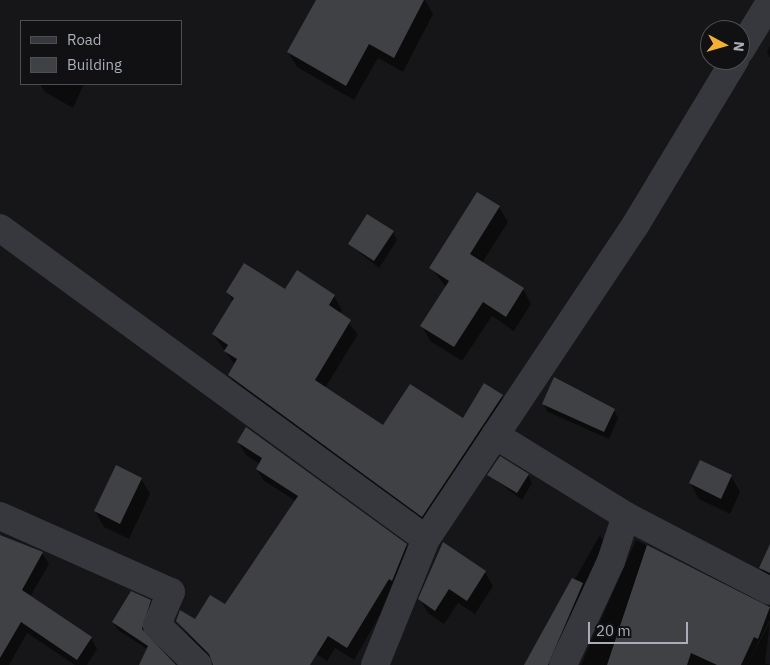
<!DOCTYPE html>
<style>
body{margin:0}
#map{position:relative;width:770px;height:665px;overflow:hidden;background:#161618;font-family:"IBM Plex Sans",sans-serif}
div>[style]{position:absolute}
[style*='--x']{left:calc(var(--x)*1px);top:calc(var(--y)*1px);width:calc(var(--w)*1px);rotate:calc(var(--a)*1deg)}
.shadow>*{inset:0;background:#0007}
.building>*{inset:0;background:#404145}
.street>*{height:28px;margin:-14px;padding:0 14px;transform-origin:14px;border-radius:14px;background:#37383d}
span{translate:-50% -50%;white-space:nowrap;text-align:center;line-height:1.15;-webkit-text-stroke:4px #111113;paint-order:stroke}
.legend{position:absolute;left:20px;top:20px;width:162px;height:65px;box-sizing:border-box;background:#111113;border:1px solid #4d4f55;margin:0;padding:6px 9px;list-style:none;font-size:15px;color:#a8adb8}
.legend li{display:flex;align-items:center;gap:10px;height:25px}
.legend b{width:25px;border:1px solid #4d4f55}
.north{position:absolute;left:700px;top:20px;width:50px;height:50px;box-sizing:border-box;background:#111113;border:1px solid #4d4f55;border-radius:50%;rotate:96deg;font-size:14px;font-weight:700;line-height:20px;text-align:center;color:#a8adb8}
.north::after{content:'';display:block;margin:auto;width:18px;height:22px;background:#f2b134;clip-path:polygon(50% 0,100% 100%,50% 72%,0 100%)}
.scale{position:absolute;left:588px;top:622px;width:100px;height:22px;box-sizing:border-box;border:2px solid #a8adb8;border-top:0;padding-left:6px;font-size:15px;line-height:18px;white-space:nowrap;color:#a8adb8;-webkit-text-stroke:4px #111113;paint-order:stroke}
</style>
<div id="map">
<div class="shadow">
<div style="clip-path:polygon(320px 0,425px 0,433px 14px,403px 72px,378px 58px,354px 100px,297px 67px,288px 52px)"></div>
<div style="clip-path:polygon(770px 46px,770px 58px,767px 53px)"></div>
<div style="clip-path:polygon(40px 84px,84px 84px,73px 108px,45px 92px)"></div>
<div style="clip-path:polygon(499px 207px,508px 222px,482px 263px,523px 289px,531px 304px,514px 331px,492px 316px,462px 361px,430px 341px,422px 326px,446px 287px,431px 268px)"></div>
<div style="clip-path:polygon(393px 232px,397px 240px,379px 268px,349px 244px)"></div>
<div style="clip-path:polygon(297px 271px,334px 296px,342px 310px,340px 314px,358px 334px,325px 388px,383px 427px,463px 420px,502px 396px,510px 410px,430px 529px,237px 388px,229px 375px,235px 365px,213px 334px,233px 302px,228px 292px,285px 291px)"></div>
<div style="clip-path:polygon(543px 404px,614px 410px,618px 418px,609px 439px,548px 412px)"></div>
<div style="clip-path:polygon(238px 442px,406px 545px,413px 558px,354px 660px,335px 648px,327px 661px,301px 644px,288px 665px,213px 665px,177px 621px,195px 621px,225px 606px,296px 501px,264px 481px,257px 469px,260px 464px,246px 455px)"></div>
<div style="clip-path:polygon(489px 475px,528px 475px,532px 483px,522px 500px)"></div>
<div style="clip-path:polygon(731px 476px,740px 492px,730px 514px,699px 499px,690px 483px)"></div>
<div style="clip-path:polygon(141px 479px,150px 494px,129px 539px,104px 527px,95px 511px)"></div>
<div style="clip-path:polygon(600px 535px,611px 552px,562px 665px,526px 665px)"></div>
<div style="clip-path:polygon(0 537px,42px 553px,49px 564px,30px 597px,91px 638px,97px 649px,87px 665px,75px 665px,27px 633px,9px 665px,0 665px)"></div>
<div style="clip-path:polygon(636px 540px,770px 606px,770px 619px,748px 663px,770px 622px,765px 663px,770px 665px,581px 665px)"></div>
<div style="clip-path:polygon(770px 549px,770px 581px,760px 568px)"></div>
<div style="clip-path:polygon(485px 572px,493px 586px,475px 614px,458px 603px,444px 624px,428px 613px,420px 599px)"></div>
<div style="clip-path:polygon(150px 601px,154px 609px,146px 635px,167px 662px,118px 630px,113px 622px)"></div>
</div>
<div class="building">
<div style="clip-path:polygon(316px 0,424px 0,394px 58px,369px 44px,346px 86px,287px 52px)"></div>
<div style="clip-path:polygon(477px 192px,500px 206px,470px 254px,524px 288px,506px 317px,483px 302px,454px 347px,420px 326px,449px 281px,429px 268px)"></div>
<div style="clip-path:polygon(367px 214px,394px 231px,374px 261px,348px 244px)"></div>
<div style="clip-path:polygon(244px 263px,285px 289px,297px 270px,335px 295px,329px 305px,351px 320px,315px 380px,383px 425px,410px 384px,463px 418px,484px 383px,503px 395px,422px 517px,228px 375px,237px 359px,224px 351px,228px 345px,212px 334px,234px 298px,226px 292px)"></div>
<div style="clip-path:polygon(554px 377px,615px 409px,604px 432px,542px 404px)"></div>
<div style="clip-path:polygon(246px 427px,407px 544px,392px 581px,389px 579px,347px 648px,328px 636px,310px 665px,213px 665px,209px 654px,176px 621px,180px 610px,195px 619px,210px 595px,225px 604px,298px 496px,256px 469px,262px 458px,237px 442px)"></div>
<div style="clip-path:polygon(500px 456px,529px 474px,517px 493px,487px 475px)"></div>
<div style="clip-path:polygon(700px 460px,732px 475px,721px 499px,689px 483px)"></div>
<div style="clip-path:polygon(116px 465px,142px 478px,120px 524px,94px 511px)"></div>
<div style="clip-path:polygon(0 535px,43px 552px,22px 590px,92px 637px,77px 660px,21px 622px,0 658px)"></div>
<div style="clip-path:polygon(443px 542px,486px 571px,467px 601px,449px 589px,435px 611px,418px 599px)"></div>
<div style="clip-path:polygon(770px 544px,770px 573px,759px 568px)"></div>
<div style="clip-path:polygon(647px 545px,770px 607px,758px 639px,754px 637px,741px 665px,717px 665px,691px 653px,687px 665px,607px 665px)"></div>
<div style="clip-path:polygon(572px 578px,583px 583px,548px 665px,524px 665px)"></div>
<div style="clip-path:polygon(131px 591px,151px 600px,142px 629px,176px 665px,139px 665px,148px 646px,112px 622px)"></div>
</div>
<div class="street">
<div style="--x:740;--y:51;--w:57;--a:-58.5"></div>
<div style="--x:0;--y:228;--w:527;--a:36.13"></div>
<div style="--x:495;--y:435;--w:154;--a:31.7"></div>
<div style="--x:626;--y:516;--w:162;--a:27.5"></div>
<div style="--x:0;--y:516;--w:187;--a:24"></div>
<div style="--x:171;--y:592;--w:36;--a:113"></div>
<div style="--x:157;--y:625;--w:57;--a:44.3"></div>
<div style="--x:375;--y:665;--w:136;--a:-68"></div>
<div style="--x:426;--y:539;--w:379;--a:-56.3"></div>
<div style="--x:636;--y:224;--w:192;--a:-58.9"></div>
<div style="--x:563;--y:665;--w:115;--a:-65.2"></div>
<div style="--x:611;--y:561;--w:47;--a:-71.6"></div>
</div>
<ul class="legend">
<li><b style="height:6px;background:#37383d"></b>Road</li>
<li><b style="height:14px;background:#404145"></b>Building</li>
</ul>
<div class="north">N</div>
<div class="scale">20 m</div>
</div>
